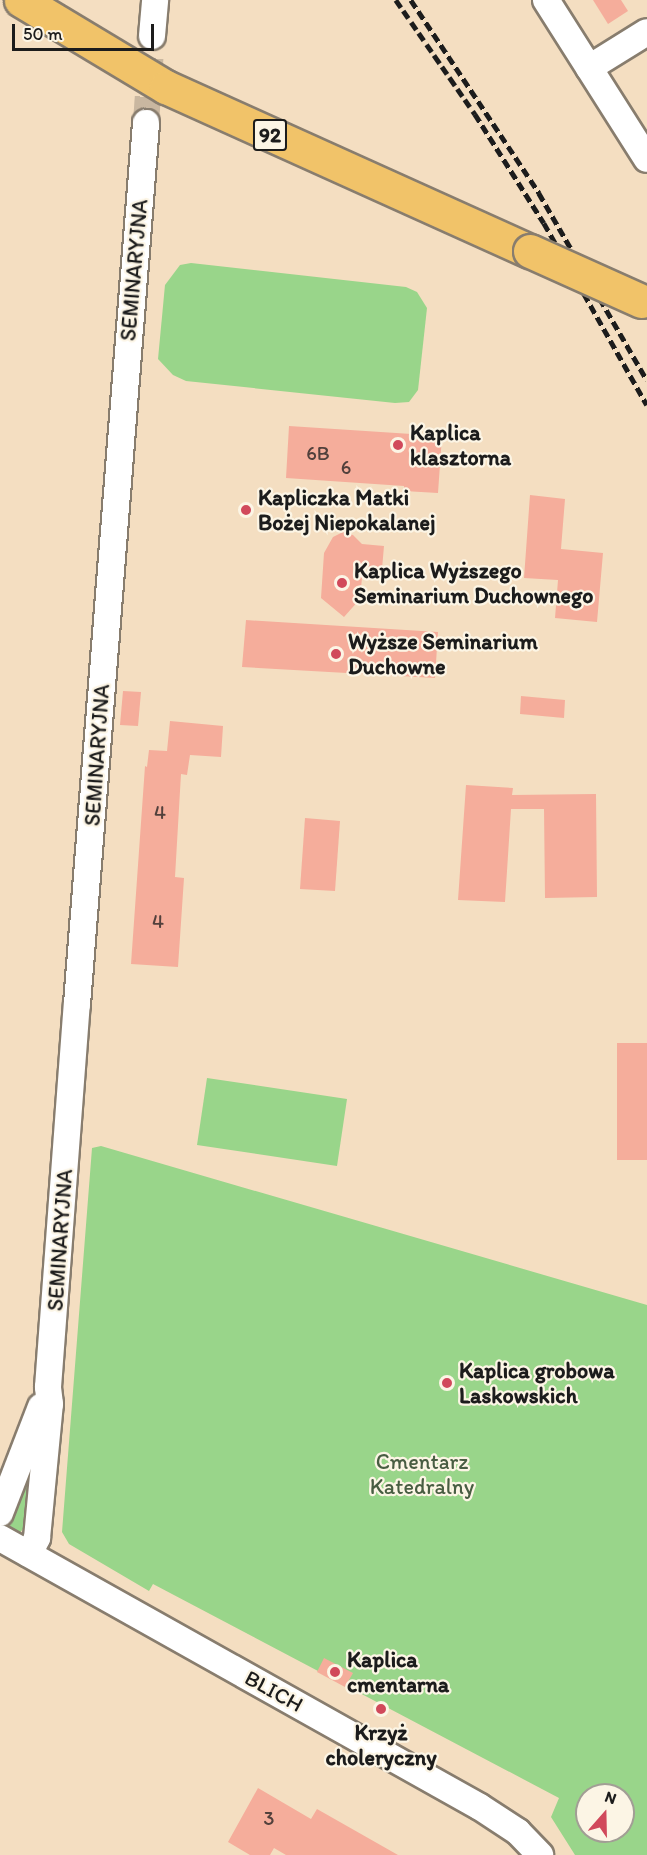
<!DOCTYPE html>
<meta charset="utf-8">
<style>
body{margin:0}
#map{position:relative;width:647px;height:1855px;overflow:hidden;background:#f4dec1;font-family:Itim,sans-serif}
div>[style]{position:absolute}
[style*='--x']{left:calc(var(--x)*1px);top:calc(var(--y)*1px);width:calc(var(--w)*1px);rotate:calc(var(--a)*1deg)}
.green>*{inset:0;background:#99d58a}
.building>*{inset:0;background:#f5ad9b}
.minor-tunnel>*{height:26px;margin-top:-13px;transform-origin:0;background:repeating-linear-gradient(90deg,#c9b7a0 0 26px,transparent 0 39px)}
.roads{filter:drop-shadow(2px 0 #887d6e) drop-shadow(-2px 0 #887d6e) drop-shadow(0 2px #887d6e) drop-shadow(0 -2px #887d6e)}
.minor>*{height:26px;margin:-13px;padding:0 13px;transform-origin:13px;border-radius:13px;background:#fff}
.major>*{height:33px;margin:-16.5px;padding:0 16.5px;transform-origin:16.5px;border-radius:16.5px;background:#f1c369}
.rail>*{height:4.5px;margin-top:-2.25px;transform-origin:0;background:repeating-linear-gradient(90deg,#1c1c1c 0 9px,transparent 0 13.5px)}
.bridges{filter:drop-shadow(2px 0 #887d6e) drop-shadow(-2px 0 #887d6e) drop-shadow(0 2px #887d6e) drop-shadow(0 -2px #887d6e)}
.major-bridge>*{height:33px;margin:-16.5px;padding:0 16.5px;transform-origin:16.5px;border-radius:16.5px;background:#f1c369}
.dots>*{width:16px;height:16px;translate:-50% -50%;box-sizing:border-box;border:3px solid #fcf5e5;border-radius:50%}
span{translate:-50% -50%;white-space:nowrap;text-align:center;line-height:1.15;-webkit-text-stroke:4.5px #fcf5e5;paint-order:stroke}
.number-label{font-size:20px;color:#52403c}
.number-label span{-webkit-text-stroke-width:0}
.shield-label span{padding:2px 4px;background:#fcf5e5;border:2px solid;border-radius:4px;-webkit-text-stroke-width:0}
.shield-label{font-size:21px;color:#1c1c1c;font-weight:700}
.street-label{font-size:22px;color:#1c1c1c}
.poi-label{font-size:22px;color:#1c1c1c;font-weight:700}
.left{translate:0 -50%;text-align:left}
.park-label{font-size:22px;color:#485d42}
.north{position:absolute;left:575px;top:1783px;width:60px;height:60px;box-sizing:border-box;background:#fcf5e5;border:2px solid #a29e95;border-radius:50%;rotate:20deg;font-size:16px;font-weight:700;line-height:24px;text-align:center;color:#1c1c1c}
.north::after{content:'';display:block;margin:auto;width:21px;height:27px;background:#d1495b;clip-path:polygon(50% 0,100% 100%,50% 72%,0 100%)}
.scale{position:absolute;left:12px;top:24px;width:142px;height:27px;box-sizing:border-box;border:3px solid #1c1c1c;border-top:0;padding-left:8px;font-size:18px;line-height:21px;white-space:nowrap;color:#1c1c1c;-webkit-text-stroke:4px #fcf5e5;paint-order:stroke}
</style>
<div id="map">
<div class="green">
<div style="clip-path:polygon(191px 263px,406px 287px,417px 292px,427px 308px,418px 390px,409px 402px,395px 403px,186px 381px,173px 375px,158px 359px,165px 285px,180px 265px)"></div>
<div style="clip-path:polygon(207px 1078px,347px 1099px,337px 1166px,197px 1145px)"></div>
<div style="clip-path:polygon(evenodd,101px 1146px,647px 1305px,647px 1855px,575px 1855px,551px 1817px,559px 1798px,153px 1584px,149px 1591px,69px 1544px,62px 1532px,91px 1161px,92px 1148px,101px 1146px,587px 1795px,623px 1795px,623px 1831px,587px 1831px,587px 1795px)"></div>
<div style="clip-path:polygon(26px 1477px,30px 1481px,26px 1525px,19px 1534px,13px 1533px,9px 1526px)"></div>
</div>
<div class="building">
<div style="clip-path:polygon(593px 0,621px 0,628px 11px,608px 24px)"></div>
<div style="clip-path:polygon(289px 426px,442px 436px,438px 493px,404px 491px,404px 486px,286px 478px)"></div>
<div style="clip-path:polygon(530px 495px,565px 499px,561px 549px,603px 553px,597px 622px,555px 618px,558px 580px,524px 578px)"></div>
<div style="clip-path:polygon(343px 532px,353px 535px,362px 544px,384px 546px,382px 569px,363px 567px,360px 599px,344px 617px,321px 598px,324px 553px,333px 537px)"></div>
<div style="clip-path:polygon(246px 620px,438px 632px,435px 678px,242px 667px)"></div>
<div style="clip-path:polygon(123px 691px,141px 692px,138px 726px,120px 725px)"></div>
<div style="clip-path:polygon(521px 696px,565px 700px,564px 718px,520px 714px)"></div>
<div style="clip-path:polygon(170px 721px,223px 726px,221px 757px,190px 755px,187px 775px,181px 774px,175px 877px,184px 878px,178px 967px,131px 964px,145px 766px,147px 767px,149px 750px,167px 751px)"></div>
<div style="clip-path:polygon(466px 785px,513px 788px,512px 795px,596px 794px,597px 897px,545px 898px,544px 809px,511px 809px,505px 902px,458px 900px)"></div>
<div style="clip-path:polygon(305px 818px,340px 821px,335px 891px,300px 889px)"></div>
<div style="clip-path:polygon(617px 1043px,647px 1043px,647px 1160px,617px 1160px)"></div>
<div style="clip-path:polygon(324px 1658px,353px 1673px,345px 1687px,317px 1672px)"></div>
<div style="clip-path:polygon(258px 1788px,311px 1819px,317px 1809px,398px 1855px,286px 1855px,274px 1848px,270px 1855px,250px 1855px,228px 1842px)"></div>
</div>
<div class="minor-tunnel">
<div style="--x:146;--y:123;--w:87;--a:-86.1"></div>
</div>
<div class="roads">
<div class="minor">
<div style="--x:546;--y:0;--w:188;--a:57.6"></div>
<div style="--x:152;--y:36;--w:36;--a:-85"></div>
<div style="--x:589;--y:68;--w:68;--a:-31.8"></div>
<div style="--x:0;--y:1513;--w:114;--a:-68.9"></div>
<div style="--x:0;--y:1538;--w:550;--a:29.27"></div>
<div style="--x:480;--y:1807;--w:45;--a:33.3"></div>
<div style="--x:518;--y:1832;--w:32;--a:46"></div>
<div style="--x:29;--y:1554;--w:18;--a:-63"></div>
<div style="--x:37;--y:1538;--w:135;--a:-84.5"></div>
<div style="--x:50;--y:1404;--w:17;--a:-97"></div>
<div style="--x:48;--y:1387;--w:384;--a:-85.7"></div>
<div style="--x:77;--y:1004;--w:884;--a:-85.52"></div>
</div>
<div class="major">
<div style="--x:21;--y:0;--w:169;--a:31"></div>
<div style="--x:166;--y:87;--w:399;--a:24.3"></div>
</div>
</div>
<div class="rail">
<div style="--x:396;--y:0;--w:139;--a:55.3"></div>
<div style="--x:475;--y:114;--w:129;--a:57.7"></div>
<div style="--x:544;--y:223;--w:209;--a:60.5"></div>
<div style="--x:411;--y:0;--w:232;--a:56.4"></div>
<div style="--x:539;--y:193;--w:216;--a:60"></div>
</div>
<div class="bridges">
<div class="major-bridge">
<div style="--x:530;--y:251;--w:122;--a:24.2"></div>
</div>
</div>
<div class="dots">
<div style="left:398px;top:445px;background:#d1495b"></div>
<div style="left:246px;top:510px;background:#d1495b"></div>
<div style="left:342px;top:583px;background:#d1495b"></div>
<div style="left:336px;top:654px;background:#d1495b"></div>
<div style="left:447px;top:1383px;background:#d1495b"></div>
<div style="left:335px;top:1672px;background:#d1495b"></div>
<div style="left:381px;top:1709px;background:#d1495b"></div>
</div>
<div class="number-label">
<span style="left:318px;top:453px">6B</span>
<span style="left:346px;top:467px">6</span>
<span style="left:160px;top:812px">4</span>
<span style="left:158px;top:921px">4</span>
<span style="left:269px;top:1818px">3</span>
</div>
<div class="shield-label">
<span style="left:270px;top:135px">92</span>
</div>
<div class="street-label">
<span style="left:134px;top:270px;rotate:-85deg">SEMINARYJNA</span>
<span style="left:97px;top:755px;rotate:-86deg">SEMINARYJNA</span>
<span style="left:60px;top:1240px;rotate:-86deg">SEMINARYJNA</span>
<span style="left:274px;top:1691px;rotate:29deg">BLICH</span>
</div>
<div class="poi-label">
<span class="left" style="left:410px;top:445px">Kaplica<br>klasztorna</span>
<span class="left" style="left:258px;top:510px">Kapliczka Matki<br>Bożej Niepokalanej</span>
<span class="left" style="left:354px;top:583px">Kaplica Wyższego<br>Seminarium Duchownego</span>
<span class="left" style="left:348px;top:654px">Wyższe Seminarium<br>Duchowne</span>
<span class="left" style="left:459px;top:1383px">Kaplica grobowa<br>Laskowskich</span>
<span class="left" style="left:347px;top:1672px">Kaplica<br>cmentarna</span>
<span style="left:381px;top:1745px">Krzyż<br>choleryczny</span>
</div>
<div class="park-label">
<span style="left:422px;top:1474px">Cmentarz<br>Katedralny</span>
</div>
<div class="north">N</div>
<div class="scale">50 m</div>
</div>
